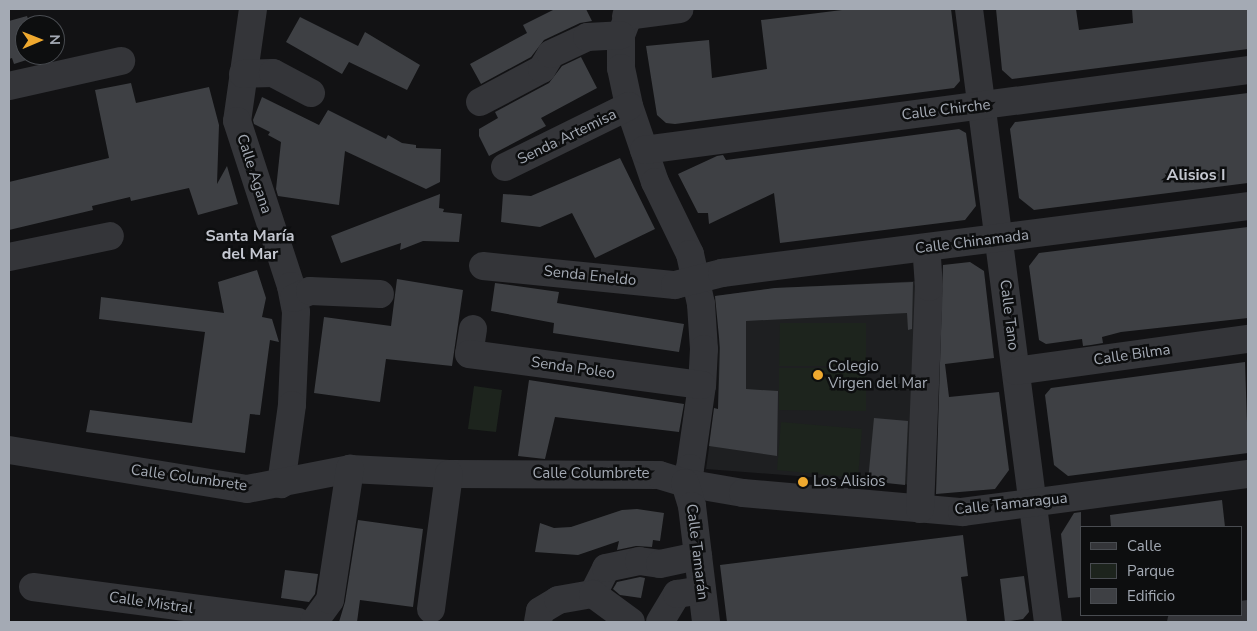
<!DOCTYPE html>
<meta charset="utf-8">
<style>
body{margin:0}
#map{position:relative;width:1257px;height:631px;overflow:hidden;background:#121214;font-family:"Nunito Sans",sans-serif}
div>[style]{position:absolute}
[style*='--x']{left:calc(var(--x)*1px);top:calc(var(--y)*1px);width:calc(var(--w)*1px);rotate:calc(var(--a)*1deg)}
.built>*{inset:0;background:#1e1f21}
.green>*{inset:0;background:#1d241d}
.building>*{inset:0;background:#3e4044}
.minor>*{height:28px;margin:-14px;padding:0 14px;transform-origin:14px;border-radius:14px;background:#343539}
.dots>*{width:14px;height:14px;translate:-50% -50%;box-sizing:border-box;border:2px solid #0d0e0f;border-radius:50%}
span{translate:-50% -50%;white-space:nowrap;text-align:center;line-height:1.15;-webkit-text-stroke:5px #0d0e0f;paint-order:stroke}
.street-label{font-size:15px;color:#a4aab4}
.poi-label{font-size:15px;color:#a4aab4}
.left{translate:0 -50%;text-align:left}
.neighbourhood-label{font-size:16px;color:#c5c8d1;font-weight:700}
.frame{position:absolute;inset:0;border:10px solid #a4aab4;pointer-events:none}
.legend{position:absolute;left:1080px;top:526px;width:162px;height:90px;box-sizing:border-box;background:#0d0e0f;border:1px solid #494c51;margin:0;padding:6px 9px;list-style:none;font-size:15px;color:#a4aab4}
.legend li{display:flex;align-items:center;gap:10px;height:25px}
.legend b{width:25px;border:1px solid #494c51}
.north{position:absolute;left:15px;top:15px;width:50px;height:50px;box-sizing:border-box;background:#0d0e0f;border:1px solid #494c51;border-radius:50%;rotate:89deg;font-size:14px;font-weight:700;line-height:20px;text-align:center;color:#a4aab4}
.north::after{content:'';display:block;margin:auto;width:18px;height:22px;background:#efa92f;clip-path:polygon(50% 0,100% 100%,50% 72%,0 100%)}
</style>
<div id="map">
<div class="built">
<div style="clip-path:polygon(920px 281px,914px 485px,706px 469px,713px 420px,718px 420px,719px 323px,715px 296px,775px 288px)"></div>
</div>
<div class="green">
<div style="clip-path:polygon(780px 323px,866px 323px,866px 366px,779px 366px)"></div>
<div style="clip-path:polygon(779px 368px,866px 368px,866px 411px,779px 410px)"></div>
<div style="clip-path:polygon(474px 386px,502px 390px,496px 432px,468px 429px)"></div>
<div style="clip-path:polygon(781px 422px,862px 429px,858px 478px,777px 470px)"></div>
</div>
<div class="building">
<div style="clip-path:polygon(555px 9px,586px 9px,592px 21px,580px 23px,544px 40px,531px 57px,481px 84px,470px 64px,527px 33px,523px 25px)"></div>
<div style="clip-path:polygon(850px 9px,951px 9px,960px 81px,954px 88px,675px 124px,666px 123px,657px 115px,646px 46px,709px 40px,712px 78px,767px 69px,761px 20px)"></div>
<div style="clip-path:polygon(996px 9px,1076px 9px,1079px 30px,1133px 23px,1132px 9px,1248px 9px,1248px 49px,1012px 79px,1002px 70px)"></div>
<div style="clip-path:polygon(27px 16px,30px 25px,25px 25px,25px 55px,39px 56px,14px 64px,12px 58px,9px 59px,9px 21px)"></div>
<div style="clip-path:polygon(300px 17px,358px 46px,365px 32px,420px 65px,407px 90px,349px 62px,342px 74px,286px 42px)"></div>
<div style="clip-path:polygon(581px 57px,597px 88px,541px 118px,546px 126px,489px 156px,479px 136px,479px 129px,498px 118px,495px 112px,549px 83px,562px 66px)"></div>
<div style="clip-path:polygon(131px 83px,136px 103px,209px 87px,219px 125px,217px 184px,227px 166px,238px 204px,198px 215px,189px 188px,131px 201px,130px 197px,92px 206px,93px 210px,9px 230px,9px 182px,109px 158px,95px 90px)"></div>
<div style="clip-path:polygon(1248px 93px,1248px 183px,1034px 210px,1019px 198px,1010px 129px,1015px 122px)"></div>
<div style="clip-path:polygon(262px 97px,319px 125px,328px 110px,386px 139px,388px 135px,402px 143px,416px 145px,416px 148px,441px 149px,440px 182px,426px 189px,345px 151px,339px 205px,278px 196px,276px 189px,281px 142px,268px 135px,270px 132px,254px 124px,253px 120px)"></div>
<div style="clip-path:polygon(959px 129px,966px 133px,976px 206px,965px 220px,780px 243px,774px 193px,709px 224px,708px 213px,698px 213px,678px 174px,717px 156px,723px 155px,726px 160px)"></div>
<div style="clip-path:polygon(620px 158px,655px 229px,595px 258px,572px 213px,540px 227px,501px 222px,503px 194px,531px 196px)"></div>
<div style="clip-path:polygon(440px 194px,439px 208px,444px 209px,443px 212px,462px 214px,459px 242px,423px 241px,400px 250px,401px 243px,341px 263px,331px 236px)"></div>
<div style="clip-path:polygon(1248px 227px,1248px 318px,1121px 332px,1102px 337px,1103px 343px,1091px 345px,1083px 346px,1082px 339px,1046px 344px,1039px 340px,1029px 266px,1039px 253px)"></div>
<div style="clip-path:polygon(970px 262px,984px 271px,994px 358px,945px 364px,949px 397px,999px 392px,1009px 470px,995px 489px,936px 494px,943px 265px)"></div>
<div style="clip-path:polygon(257px 270px,266px 298px,262px 317px,272px 319px,279px 342px,270px 340px,260px 415px,250px 414px,245px 453px,86px 432px,90px 410px,192px 423px,205px 332px,99px 319px,101px 297px,224px 313px,218px 282px)"></div>
<div style="clip-path:polygon(397px 279px,463px 290px,452px 366px,386px 359px,380px 402px,314px 393px,324px 317px,391px 326px)"></div>
<div style="clip-path:polygon(913px 282px,912px 329px,908px 330px,907px 313px,746px 321px,746px 389px,778px 391px,777px 456px,709px 446px,714px 408px,718px 409px,720px 348px,715px 296px,775px 288px)"></div>
<div style="clip-path:polygon(495px 283px,559px 292px,557px 303px,684px 324px,679px 352px,553px 333px,554px 323px,491px 311px)"></div>
<div style="clip-path:polygon(1245px 362px,1248px 453px,1068px 476px,1054px 465px,1045px 395px,1051px 388px)"></div>
<div style="clip-path:polygon(529px 380px,684px 404px,679px 432px,555px 417px,545px 459px,518px 456px)"></div>
<div style="clip-path:polygon(874px 418px,908px 421px,905px 485px,868px 481px)"></div>
<div style="clip-path:polygon(1222px 500px,1225px 527px,1111px 527px,1110px 515px)"></div>
<div style="clip-path:polygon(637px 509px,664px 513px,660px 541px,653px 540px,652px 547px,636px 546px,617px 550px,619px 541px,578px 555px,535px 552px,540px 523px,554px 528px,571px 527px,622px 510px)"></div>
<div style="clip-path:polygon(1081px 512px,1081px 597px,1068px 598px,1061px 534px,1074px 513px)"></div>
<div style="clip-path:polygon(358px 520px,423px 529px,413px 607px,360px 600px,357px 622px,339px 622px,345px 602px)"></div>
<div style="clip-path:polygon(963px 535px,968px 576px,961px 577px,967px 622px,727px 622px,720px 565px)"></div>
<div style="clip-path:polygon(285px 570px,318px 574px,315px 594px,309px 602px,281px 598px)"></div>
<div style="clip-path:polygon(1024px 576px,1029px 612px,1023px 619px,1005px 622px,1000px 579px)"></div>
<div style="clip-path:polygon(640px 577px,645px 578px,641px 598px,620px 595px,613px 589px,617px 582px)"></div>
</div>
<div class="minor">
<div style="--x:253;--y:9;--w:113;--a:98.1"></div>
<div style="--x:237;--y:121;--w:174;--a:71.9"></div>
<div style="--x:291;--y:286;--w:26;--a:79"></div>
<div style="--x:296;--y:312;--w:93;--a:92.5"></div>
<div style="--x:292;--y:405;--w:80;--a:97.9"></div>
<div style="--x:631;--y:9;--w:28;--a:111"></div>
<div style="--x:621;--y:35;--w:33;--a:90"></div>
<div style="--x:621;--y:68;--w:39;--a:78"></div>
<div style="--x:629;--y:106;--w:80;--a:71.1"></div>
<div style="--x:655;--y:182;--w:80;--a:64.1"></div>
<div style="--x:690;--y:254;--w:51;--a:77.6"></div>
<div style="--x:701;--y:304;--w:45;--a:86.2"></div>
<div style="--x:704;--y:349;--w:36;--a:93"></div>
<div style="--x:702;--y:385;--w:84;--a:98.2"></div>
<div style="--x:690;--y:468;--w:16;--a:108"></div>
<div style="--x:969;--y:9;--w:618;--a:82.66"></div>
<div style="--x:626;--y:16;--w:54;--a:-7.4"></div>
<div style="--x:243;--y:74;--w:30;--a:-2"></div>
<div style="--x:273;--y:73;--w:43;--a:27.8"></div>
<div style="--x:9;--y:86;--w:115;--a:-12.6"></div>
<div style="--x:480;--y:102;--w:70;--a:-28"></div>
<div style="--x:542;--y:69;--w:17;--a:-59"></div>
<div style="--x:551;--y:54;--w:40;--a:-25"></div>
<div style="--x:587;--y:37;--w:34;--a:-3"></div>
<div style="--x:644;--y:150;--w:609;--a:-7.54"></div>
<div style="--x:505;--y:167;--w:138;--a:-26.2"></div>
<div style="--x:9;--y:257;--w:103;--a:-11.7"></div>
<div style="--x:483;--y:266;--w:193;--a:5.7"></div>
<div style="--x:675;--y:285;--w:49;--a:-14.3"></div>
<div style="--x:722;--y:273;--w:530;--a:-7.26"></div>
<div style="--x:294;--y:298;--w:17;--a:-24"></div>
<div style="--x:310;--y:291;--w:70;--a:2.5"></div>
<div style="--x:473;--y:329;--w:25;--a:99"></div>
<div style="--x:469;--y:354;--w:235;--a:7.6"></div>
<div style="--x:1016;--y:371;--w:234;--a:-7.9"></div>
<div style="--x:9;--y:450;--w:241;--a:9.3"></div>
<div style="--x:247;--y:489;--w:105;--a:-11"></div>
<div style="--x:350;--y:469;--w:99;--a:2.9"></div>
<div style="--x:449;--y:474;--w:210;--a:0.3"></div>
<div style="--x:659;--y:475;--w:27;--a:17"></div>
<div style="--x:685;--y:483;--w:59;--a:9.8"></div>
<div style="--x:743;--y:493;--w:220;--a:5"></div>
<div style="--x:962;--y:512;--w:289;--a:-7.6"></div>
<div style="--x:685;--y:483;--w:24;--a:73"></div>
<div style="--x:692;--y:506;--w:117;--a:83.1"></div>
<div style="--x:920;--y:509;--w:222;--a:-87.7"></div>
<div style="--x:929;--y:287;--w:39;--a:-94"></div>
<div style="--x:33;--y:587;--w:267;--a:7.5"></div>
<div style="--x:593;--y:594;--w:29;--a:-63"></div>
<div style="--x:606;--y:568;--w:34;--a:-12"></div>
<div style="--x:639;--y:561;--w:21;--a:8"></div>
<div style="--x:660;--y:564;--w:39;--a:-12"></div>
<div style="--x:431;--y:609;--w:136;--a:-82.4"></div>
<div style="--x:314;--y:622;--w:27;--a:-54"></div>
<div style="--x:330;--y:600;--w:133;--a:-81.3"></div>
<div style="--x:538;--y:622;--w:11;--a:-80"></div>
<div style="--x:540;--y:611;--w:21;--a:-31"></div>
<div style="--x:558;--y:600;--w:36;--a:-10"></div>
<div style="--x:593;--y:594;--w:47;--a:36.4"></div>
<div style="--x:660;--y:622;--w:33;--a:-59"></div>
<div style="--x:677;--y:594;--w:25;--a:-9"></div>
<div style="--x:1181;--y:622;--w:67;--a:-6.8"></div>
</div>
<div class="dots">
<div style="left:818px;top:375px;background:#efa92f"></div>
<div style="left:803px;top:482px;background:#efa92f"></div>
</div>
<div class="street-label">
<span style="left:946px;top:110px;rotate:-7deg">Calle Chirche</span>
<span style="left:567px;top:137px;rotate:-26deg">Senda Artemisa</span>
<span style="left:254px;top:174px;rotate:72deg">Calle Agana</span>
<span style="left:972px;top:242px;rotate:-7deg">Calle Chinamada</span>
<span style="left:590px;top:276px;rotate:6deg">Senda Eneldo</span>
<span style="left:1009px;top:315px;rotate:83deg">Calle Tano</span>
<span style="left:1132px;top:355px;rotate:-8deg">Calle Bilma</span>
<span style="left:573px;top:368px;rotate:8deg">Senda Poleo</span>
<span style="left:591px;top:474px">Calle Columbrete</span>
<span style="left:189px;top:478px;rotate:8deg">Calle Columbrete</span>
<span style="left:1011px;top:504px;rotate:-6deg">Calle Tamaragua</span>
<span style="left:697px;top:552px;rotate:83deg">Calle Tamarán</span>
<span style="left:151px;top:603px;rotate:8deg">Calle Mistral</span>
</div>
<div class="poi-label">
<span class="left" style="left:828px;top:375px">Colegio<br>Virgen del Mar</span>
<span class="left" style="left:813px;top:482px">Los Alisios</span>
</div>
<div class="neighbourhood-label">
<span style="left:1196px;top:175px">Alisios I</span>
<span style="left:250px;top:245px">Santa María<br>del Mar</span>
</div>
<div class="frame"></div>
<ul class="legend">
<li><b style="height:6px;background:#343539"></b>Calle</li>
<li><b style="height:14px;background:#1d241d"></b>Parque</li>
<li><b style="height:14px;background:#3e4044"></b>Edificio</li>
</ul>
<div class="north">N</div>
</div>
